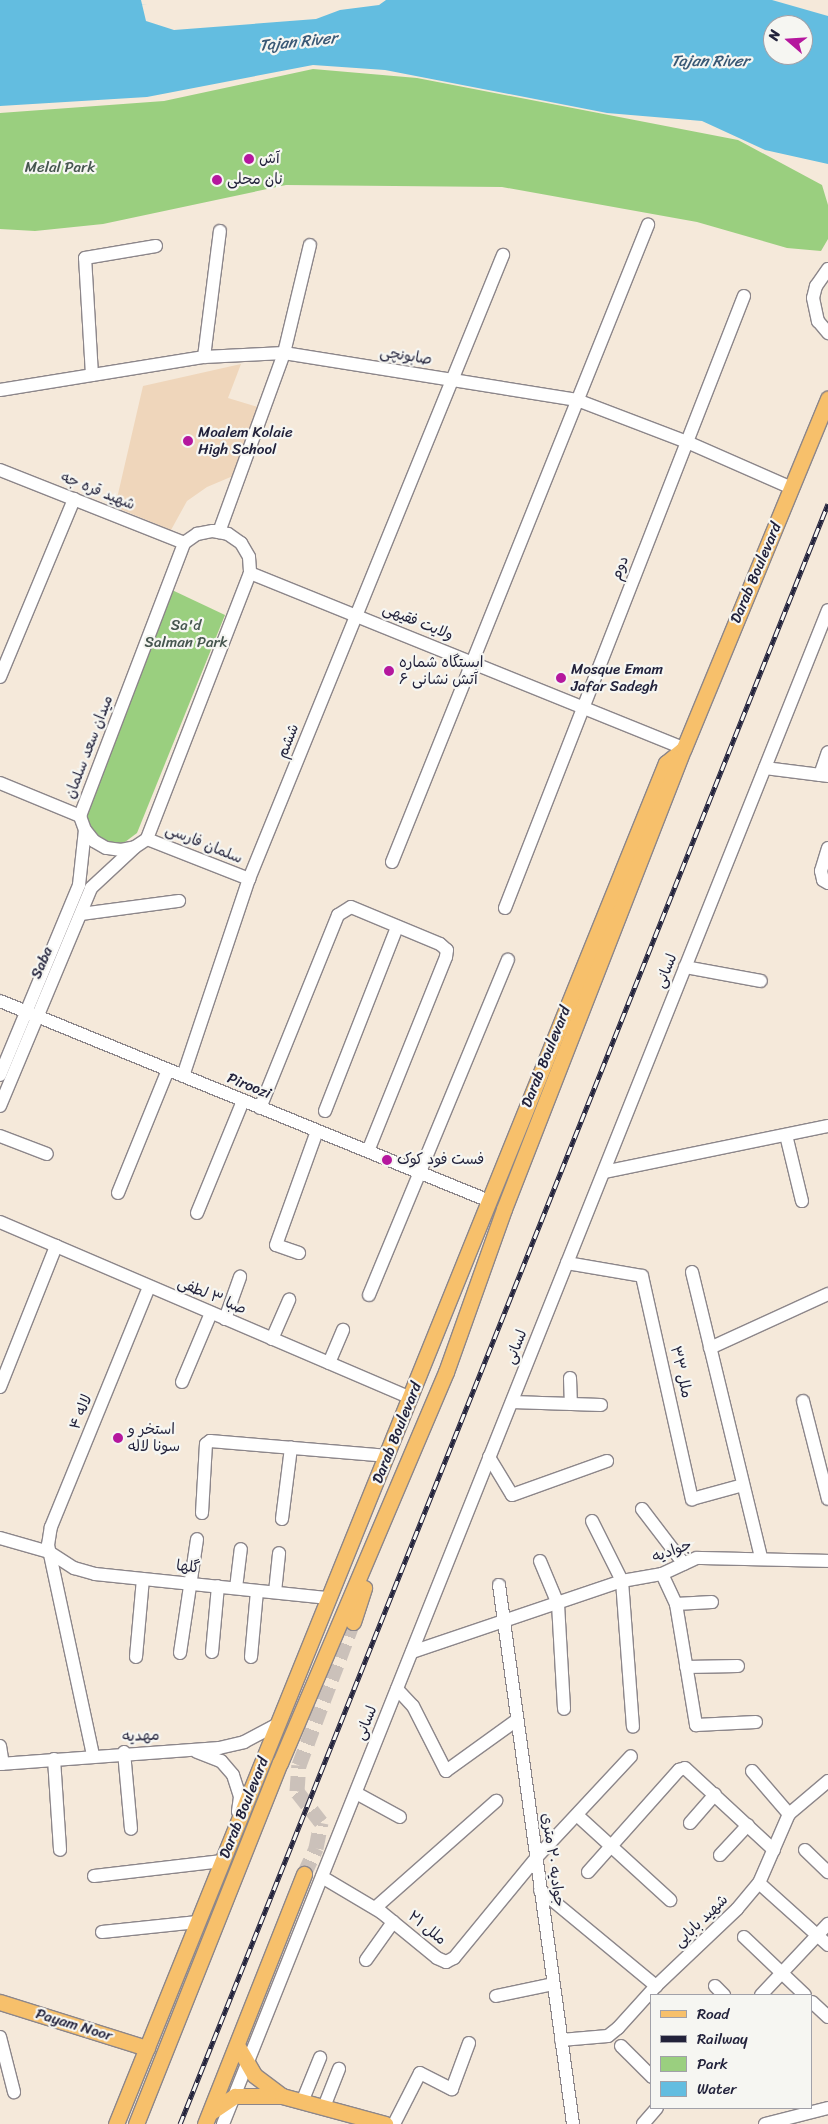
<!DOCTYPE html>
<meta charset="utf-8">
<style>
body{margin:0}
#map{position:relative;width:828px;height:2124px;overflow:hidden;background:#f5e9da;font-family:Sriracha,"Playpen Sans Arabic",sans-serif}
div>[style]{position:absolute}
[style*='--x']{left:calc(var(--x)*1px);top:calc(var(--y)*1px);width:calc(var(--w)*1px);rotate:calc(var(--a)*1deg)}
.built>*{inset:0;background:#efd6bb}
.green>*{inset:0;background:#9acf7f}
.water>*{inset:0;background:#63bde0}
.major-tunnel>*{height:15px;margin-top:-7.5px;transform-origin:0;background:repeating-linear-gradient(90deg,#cbc1ba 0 15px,transparent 0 23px)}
.roads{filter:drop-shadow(1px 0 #8c868a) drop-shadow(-1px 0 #8c868a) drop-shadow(0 1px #8c868a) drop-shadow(0 -1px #8c868a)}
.minor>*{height:12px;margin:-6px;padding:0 6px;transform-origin:6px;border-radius:6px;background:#fff}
.major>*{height:15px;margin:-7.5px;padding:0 7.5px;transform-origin:7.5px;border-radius:7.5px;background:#f7c06b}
.rail>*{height:5px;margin-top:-2.5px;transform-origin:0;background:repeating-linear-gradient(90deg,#f6f6f2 0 9px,#22223b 0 18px);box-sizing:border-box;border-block:1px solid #22223b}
.dots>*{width:14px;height:14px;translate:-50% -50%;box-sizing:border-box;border:2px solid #f6f6f2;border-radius:50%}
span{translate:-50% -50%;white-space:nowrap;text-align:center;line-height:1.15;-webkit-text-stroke:4.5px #f6f6f2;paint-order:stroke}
.poi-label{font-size:15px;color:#22223b}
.left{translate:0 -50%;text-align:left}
.park-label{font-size:15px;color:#46564f}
.street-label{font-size:15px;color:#22223b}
.water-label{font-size:16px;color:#395875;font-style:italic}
.legend{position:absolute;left:650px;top:1994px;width:162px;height:115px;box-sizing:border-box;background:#f6f6f2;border:1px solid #a1a1a9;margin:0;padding:6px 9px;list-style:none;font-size:15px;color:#22223b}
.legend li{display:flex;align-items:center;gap:10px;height:25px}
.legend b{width:25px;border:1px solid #a1a1a9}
.north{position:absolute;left:763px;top:15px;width:50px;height:50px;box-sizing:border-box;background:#f6f6f2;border:1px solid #a1a1a9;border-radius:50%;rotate:289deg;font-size:14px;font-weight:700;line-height:20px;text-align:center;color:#22223b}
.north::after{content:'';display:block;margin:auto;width:18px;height:22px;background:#b5179e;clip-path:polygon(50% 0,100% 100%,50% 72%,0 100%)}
</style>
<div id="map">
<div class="built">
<div style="clip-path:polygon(241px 364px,228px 398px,258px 407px,233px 476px,207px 487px,187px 501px,171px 530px,115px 507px,143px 386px)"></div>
</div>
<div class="green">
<div style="clip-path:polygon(313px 69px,417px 78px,738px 140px,822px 185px,828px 205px,828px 239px,821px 251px,787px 248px,697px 222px,502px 187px,286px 185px,103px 224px,35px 231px,0 229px,0 113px,164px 101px)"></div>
<div style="clip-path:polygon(172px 590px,225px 615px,137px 833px,121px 845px,100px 840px,92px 832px,86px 816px)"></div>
</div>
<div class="water">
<div style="clip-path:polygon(evenodd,0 0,141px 0,146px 21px,174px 30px,316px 19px,340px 10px,379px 5px,386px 0,772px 0,828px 16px,828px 164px,765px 150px,702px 121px,607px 113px,385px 70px,313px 65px,147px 97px,0 106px,0 0,773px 25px,803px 25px,803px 55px,773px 55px,773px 25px)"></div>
</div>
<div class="major-tunnel">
<div style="--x:304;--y:1874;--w:29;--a:-65"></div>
<div style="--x:316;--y:1848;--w:26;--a:-79"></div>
<div style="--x:321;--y:1822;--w:39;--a:-128"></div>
<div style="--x:297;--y:1791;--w:26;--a:-86"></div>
<div style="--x:299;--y:1765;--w:153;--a:-69.3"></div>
</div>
<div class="roads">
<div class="minor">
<div style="--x:828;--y:269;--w:21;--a:125"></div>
<div style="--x:816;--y:286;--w:12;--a:104"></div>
<div style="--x:813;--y:298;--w:24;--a:78"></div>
<div style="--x:818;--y:321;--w:16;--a:50"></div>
<div style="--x:204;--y:357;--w:127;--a:-82.8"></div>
<div style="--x:92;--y:375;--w:117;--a:-93.4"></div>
<div style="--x:85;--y:258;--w:72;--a:-9.6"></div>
<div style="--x:0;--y:390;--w:207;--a:-9.2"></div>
<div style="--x:204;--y:357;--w:80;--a:-2.9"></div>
<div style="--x:284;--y:353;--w:297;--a:9.1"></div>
<div style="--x:577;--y:400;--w:118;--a:20.9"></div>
<div style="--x:687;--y:442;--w:115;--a:23.7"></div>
<div style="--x:0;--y:470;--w:198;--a:21.6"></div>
<div style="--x:213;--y:531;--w:15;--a:11"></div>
<div style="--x:228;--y:534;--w:16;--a:35"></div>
<div style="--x:241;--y:543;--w:16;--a:60"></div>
<div style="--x:249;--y:557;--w:16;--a:86"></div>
<div style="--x:250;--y:573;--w:285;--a:111.2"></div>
<div style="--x:147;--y:839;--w:14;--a:146"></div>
<div style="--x:135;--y:847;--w:14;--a:168"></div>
<div style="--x:121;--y:850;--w:15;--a:-172"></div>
<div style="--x:106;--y:848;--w:14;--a:-150"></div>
<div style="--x:94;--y:841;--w:14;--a:-129"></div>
<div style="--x:85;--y:830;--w:15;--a:-110"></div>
<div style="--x:80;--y:816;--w:292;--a:-69.1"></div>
<div style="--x:184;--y:543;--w:16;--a:-35"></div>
<div style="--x:197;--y:534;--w:16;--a:-11"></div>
<div style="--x:219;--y:532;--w:190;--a:-70"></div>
<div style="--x:284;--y:353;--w:111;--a:-76.5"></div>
<div style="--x:250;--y:573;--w:468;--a:22"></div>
<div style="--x:0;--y:677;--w:193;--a:-67.4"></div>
<div style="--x:765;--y:768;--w:64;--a:7.2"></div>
<div style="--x:820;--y:775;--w:24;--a:-71"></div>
<div style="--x:0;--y:783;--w:87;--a:22.4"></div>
<div style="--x:147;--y:839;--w:110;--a:21.4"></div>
<div style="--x:828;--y:848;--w:24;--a:107"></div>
<div style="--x:821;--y:871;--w:9;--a:77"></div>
<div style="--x:823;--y:880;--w:6;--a:31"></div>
<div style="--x:392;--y:862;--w:687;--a:-68.11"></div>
<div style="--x:505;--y:908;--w:657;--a:-68.67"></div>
<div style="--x:81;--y:914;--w:99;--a:-7.6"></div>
<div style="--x:685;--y:967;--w:77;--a:10.4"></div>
<div style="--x:0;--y:1001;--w:526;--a:22.23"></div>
<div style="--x:0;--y:1075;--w:206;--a:-67.4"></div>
<div style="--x:79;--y:885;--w:55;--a:-83.8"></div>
<div style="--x:183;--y:1076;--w:208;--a:-71.5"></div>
<div style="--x:249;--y:879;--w:674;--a:-67.85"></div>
<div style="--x:0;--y:1106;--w:236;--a:-67.3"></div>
<div style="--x:91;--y:888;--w:59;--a:-42.9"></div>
<div style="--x:260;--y:1108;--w:208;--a:-68"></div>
<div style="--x:338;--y:915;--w:15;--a:-32"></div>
<div style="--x:351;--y:907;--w:96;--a:22.6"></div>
<div style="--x:440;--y:944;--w:9;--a:41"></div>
<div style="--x:447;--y:950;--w:7;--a:98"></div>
<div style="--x:446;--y:957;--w:209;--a:111.9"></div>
<div style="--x:325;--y:1111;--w:198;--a:-68.6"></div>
<div style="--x:786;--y:1135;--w:68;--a:76.4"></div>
<div style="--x:0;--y:1136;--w:50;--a:21"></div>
<div style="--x:604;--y:1172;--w:229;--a:-11.6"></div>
<div style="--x:118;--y:1193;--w:133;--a:-67.9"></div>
<div style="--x:197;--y:1213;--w:121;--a:-67.7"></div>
<div style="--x:0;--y:1222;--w:447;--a:23.2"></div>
<div style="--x:299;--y:1253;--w:24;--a:-161"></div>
<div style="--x:276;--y:1245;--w:121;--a:-70.2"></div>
<div style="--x:567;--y:1263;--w:76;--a:9.8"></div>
<div style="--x:642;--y:1276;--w:229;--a:77.4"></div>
<div style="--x:692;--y:1499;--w:53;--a:-15.4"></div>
<div style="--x:692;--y:1272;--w:294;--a:76.4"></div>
<div style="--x:369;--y:1295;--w:363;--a:-67.5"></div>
<div style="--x:225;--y:1319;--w:45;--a:-70.3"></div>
<div style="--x:272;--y:1339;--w:43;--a:-66.4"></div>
<div style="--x:710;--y:1348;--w:130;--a:-24.6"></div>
<div style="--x:329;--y:1363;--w:36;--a:-67"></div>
<div style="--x:570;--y:1378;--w:26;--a:88"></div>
<div style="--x:182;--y:1382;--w:75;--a:-67.2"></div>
<div style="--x:0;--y:1387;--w:152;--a:-68.3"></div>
<div style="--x:803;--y:1401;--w:101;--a:75.7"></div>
<div style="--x:512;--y:1402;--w:89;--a:1.9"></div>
<div style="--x:489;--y:1457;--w:44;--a:58.8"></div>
<div style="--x:512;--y:1495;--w:101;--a:-19.7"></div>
<div style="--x:642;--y:1509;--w:69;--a:52.6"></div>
<div style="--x:202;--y:1513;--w:69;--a:-86.7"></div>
<div style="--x:206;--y:1444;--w:5;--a:-37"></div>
<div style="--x:210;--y:1441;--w:179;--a:4.8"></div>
<div style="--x:282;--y:1519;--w:72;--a:-82.8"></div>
<div style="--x:592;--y:1521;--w:67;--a:63.4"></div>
<div style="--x:622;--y:1581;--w:146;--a:85.7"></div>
<div style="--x:0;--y:1538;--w:51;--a:15.9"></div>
<div style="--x:49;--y:1552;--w:30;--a:33"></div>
<div style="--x:74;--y:1568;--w:22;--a:16"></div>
<div style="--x:95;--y:1574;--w:235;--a:5.9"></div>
<div style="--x:540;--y:1561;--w:47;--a:67.3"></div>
<div style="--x:558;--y:1604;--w:105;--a:86.7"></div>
<div style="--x:662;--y:1574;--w:33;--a:65"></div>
<div style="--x:676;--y:1604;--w:123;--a:80.6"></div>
<div style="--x:696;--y:1725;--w:60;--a:-2.9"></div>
<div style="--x:499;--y:1585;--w:544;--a:82.18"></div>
<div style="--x:236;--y:1588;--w:39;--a:-83"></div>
<div style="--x:275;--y:1592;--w:39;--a:-84"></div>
<div style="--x:676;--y:1604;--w:36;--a:-3"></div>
<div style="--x:212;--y:1652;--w:66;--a:-84.8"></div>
<div style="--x:412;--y:1652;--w:222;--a:-18.7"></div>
<div style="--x:622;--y:1581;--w:41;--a:-9.9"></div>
<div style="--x:662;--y:1574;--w:38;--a:-25"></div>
<div style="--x:697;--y:1558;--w:131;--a:1.3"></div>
<div style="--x:180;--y:1653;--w:115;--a:-81.5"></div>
<div style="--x:136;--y:1657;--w:78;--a:-84.9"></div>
<div style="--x:251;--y:1657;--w:66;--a:-84.8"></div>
<div style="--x:686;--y:1667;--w:52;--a:-1.1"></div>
<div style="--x:397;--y:1689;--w:23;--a:47"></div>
<div style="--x:413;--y:1706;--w:73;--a:63.1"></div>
<div style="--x:446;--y:1771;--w:87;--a:-35.7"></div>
<div style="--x:0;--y:1746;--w:18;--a:81"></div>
<div style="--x:124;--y:1752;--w:77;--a:84.8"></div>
<div style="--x:197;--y:1752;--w:26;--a:21"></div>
<div style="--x:221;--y:1761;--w:18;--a:49"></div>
<div style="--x:233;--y:1775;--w:23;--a:72"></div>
<div style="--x:240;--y:1797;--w:15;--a:98"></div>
<div style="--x:93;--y:1755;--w:215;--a:-102.1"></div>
<div style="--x:48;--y:1545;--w:18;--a:-81"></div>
<div style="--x:51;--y:1527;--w:259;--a:-67.8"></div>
<div style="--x:54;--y:1759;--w:91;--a:86.2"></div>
<div style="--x:0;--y:1764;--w:220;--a:-4.2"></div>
<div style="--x:219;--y:1748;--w:26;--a:-13"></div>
<div style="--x:244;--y:1742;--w:40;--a:-28"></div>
<div style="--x:752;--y:1771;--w:57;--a:49.3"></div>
<div style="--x:356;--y:1793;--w:50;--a:28.6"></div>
<div style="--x:578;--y:1816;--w:125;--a:42.4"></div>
<div style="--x:690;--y:1823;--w:38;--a:-49"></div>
<div style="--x:805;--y:1850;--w:32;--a:44"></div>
<div style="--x:720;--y:1855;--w:41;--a:-47"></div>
<div style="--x:588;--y:1872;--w:137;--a:-48.3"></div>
<div style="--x:679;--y:1770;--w:6;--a:-18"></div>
<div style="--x:685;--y:1768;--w:121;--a:42.7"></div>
<div style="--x:94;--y:1876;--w:129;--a:-6.7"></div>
<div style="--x:322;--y:1877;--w:69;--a:30.7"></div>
<div style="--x:381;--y:1912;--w:72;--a:39.4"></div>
<div style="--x:437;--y:1958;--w:10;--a:24"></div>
<div style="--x:446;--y:1962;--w:9;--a:-27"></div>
<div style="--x:454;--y:1958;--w:129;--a:-50.6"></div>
<div style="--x:536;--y:1858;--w:139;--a:-47"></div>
<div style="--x:759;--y:1883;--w:93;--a:41.9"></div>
<div style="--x:540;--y:1890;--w:151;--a:39.6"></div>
<div style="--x:375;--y:1908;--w:162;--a:-41.5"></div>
<div style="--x:102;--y:1932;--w:96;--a:-6"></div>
<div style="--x:744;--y:1937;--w:84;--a:43.6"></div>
<div style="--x:366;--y:1960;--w:47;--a:-54.6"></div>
<div style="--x:715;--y:1986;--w:13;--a:45"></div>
<div style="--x:761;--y:1995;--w:98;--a:-46.7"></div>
<div style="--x:496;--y:1996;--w:58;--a:-11.9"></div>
<div style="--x:812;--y:2002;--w:22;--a:43"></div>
<div style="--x:0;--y:2037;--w:57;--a:75.7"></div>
<div style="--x:561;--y:2040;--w:47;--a:-4.9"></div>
<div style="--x:608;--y:2036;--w:13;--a:-39"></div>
<div style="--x:618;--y:2028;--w:57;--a:-47.9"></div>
<div style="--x:656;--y:1986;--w:112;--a:-43.5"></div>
<div style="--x:737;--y:1909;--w:34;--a:-50"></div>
<div style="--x:759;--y:1883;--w:75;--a:-66.5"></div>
<div style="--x:789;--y:1814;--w:51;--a:-40.2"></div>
<div style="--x:621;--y:2046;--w:44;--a:45"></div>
<div style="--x:302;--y:2102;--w:48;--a:-67.8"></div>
<div style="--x:324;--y:2107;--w:41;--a:-68.5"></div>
<div style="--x:223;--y:2124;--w:1630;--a:-68.22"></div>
<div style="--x:394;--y:2124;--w:57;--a:-63"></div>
<div style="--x:420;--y:2073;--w:36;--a:27"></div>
<div style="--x:452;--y:2089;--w:49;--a:-69.7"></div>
<div style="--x:643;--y:2124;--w:21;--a:-49"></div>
<div style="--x:765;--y:2124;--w:65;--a:-14.3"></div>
</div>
<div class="major">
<div style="--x:353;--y:1622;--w:36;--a:-72"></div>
<div style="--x:0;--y:2002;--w:154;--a:17.4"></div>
<div style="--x:237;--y:2045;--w:34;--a:60"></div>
<div style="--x:254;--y:2075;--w:35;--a:37"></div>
<div style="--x:211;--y:2112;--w:29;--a:-34"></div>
<div style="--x:235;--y:2096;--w:47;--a:0"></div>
<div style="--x:282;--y:2096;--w:107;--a:15.2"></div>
<div style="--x:116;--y:2124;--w:1468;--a:-68"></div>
<div style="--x:666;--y:763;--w:21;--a:-39"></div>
<div style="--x:136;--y:2124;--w:389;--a:-68.3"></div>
<div style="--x:280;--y:1763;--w:425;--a:-67"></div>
<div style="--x:446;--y:1372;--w:173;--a:-70.4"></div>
<div style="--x:504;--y:1209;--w:495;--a:-68.7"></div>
<div style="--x:684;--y:748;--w:378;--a:-67.6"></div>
<div style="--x:205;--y:2124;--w:269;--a:-68.4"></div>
</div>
</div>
<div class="rail">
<div style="--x:180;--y:2124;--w:1745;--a:-68.2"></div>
</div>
<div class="dots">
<div style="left:249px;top:159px;background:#b5179e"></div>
<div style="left:217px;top:180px;background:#b5179e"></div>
<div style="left:188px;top:441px;background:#b5179e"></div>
<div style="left:389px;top:671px;background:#b5179e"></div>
<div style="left:561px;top:678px;background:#b5179e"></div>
<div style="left:387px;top:1160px;background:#b5179e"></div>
<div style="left:118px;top:1438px;background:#b5179e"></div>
</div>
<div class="poi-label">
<span class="left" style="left:259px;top:159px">آش</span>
<span class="left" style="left:227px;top:180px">نان محلی</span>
<span class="left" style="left:198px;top:441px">Moalem Kolaie<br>High School</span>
<span class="left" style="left:399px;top:671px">ایستگاه شماره<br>۶ آتش نشانی</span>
<span class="left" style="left:571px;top:678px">Mosque Emam<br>Jafar Sadegh</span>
<span class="left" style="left:397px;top:1160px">فست فود کوک</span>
<span class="left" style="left:128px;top:1438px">استخر و<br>سونا لاله</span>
</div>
<div class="park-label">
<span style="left:60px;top:168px">Melal Park</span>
<span style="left:186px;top:634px">Sa'd<br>Salman Park</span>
</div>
<div class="street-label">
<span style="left:406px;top:356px;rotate:9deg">صابونچی</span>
<span style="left:98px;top:491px;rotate:22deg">شهید قره جه</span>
<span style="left:620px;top:568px;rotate:-69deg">دوم</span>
<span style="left:756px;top:573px;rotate:-67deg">Darab Boulevard</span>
<span style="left:418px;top:622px;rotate:22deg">ولایت فقیهی</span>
<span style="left:288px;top:741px;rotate:-68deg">ششم</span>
<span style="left:89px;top:747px;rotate:-69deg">میدان سعد سلمان</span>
<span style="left:204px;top:844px;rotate:22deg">سلمان فارسی</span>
<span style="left:42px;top:963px;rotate:-67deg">Saba</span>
<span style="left:666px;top:971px;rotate:-68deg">لسانی</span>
<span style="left:546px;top:1057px;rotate:-68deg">Darab Boulevard</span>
<span style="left:249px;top:1086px;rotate:22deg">Piroozi</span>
<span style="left:212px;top:1296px;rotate:23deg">صبا ۳ لطفی</span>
<span style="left:516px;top:1347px;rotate:-68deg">لسانی</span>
<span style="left:681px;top:1372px;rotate:77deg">ملل ۳۳</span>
<span style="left:81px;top:1412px;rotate:-68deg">لاله ۴</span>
<span style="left:397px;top:1433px;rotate:-68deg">Darab Boulevard</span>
<span style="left:672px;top:1551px;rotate:-20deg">جوادیه</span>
<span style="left:188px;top:1567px;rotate:6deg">گلها</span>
<span style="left:366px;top:1723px;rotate:-68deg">لسانی</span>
<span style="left:141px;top:1736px;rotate:-2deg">مهدیه</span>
<span style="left:244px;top:1808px;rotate:-68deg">Darab Boulevard</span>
<span style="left:553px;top:1860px;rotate:82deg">جوادیه ۲۰ متری</span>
<span style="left:701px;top:1921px;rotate:-44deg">شهید بابایی</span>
<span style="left:427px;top:1928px;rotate:39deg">ملل ۲۱</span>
<span style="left:74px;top:2025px;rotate:17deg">Payam Noor</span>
</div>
<div class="water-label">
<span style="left:298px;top:42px;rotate:-6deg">Tajan River</span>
<span style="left:710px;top:61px">Tajan River</span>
</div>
<ul class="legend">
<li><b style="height:6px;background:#f7c06b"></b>Road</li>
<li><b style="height:6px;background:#22223b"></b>Railway</li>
<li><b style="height:14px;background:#9acf7f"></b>Park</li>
<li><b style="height:14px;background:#63bde0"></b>Water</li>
</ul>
<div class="north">N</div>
</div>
